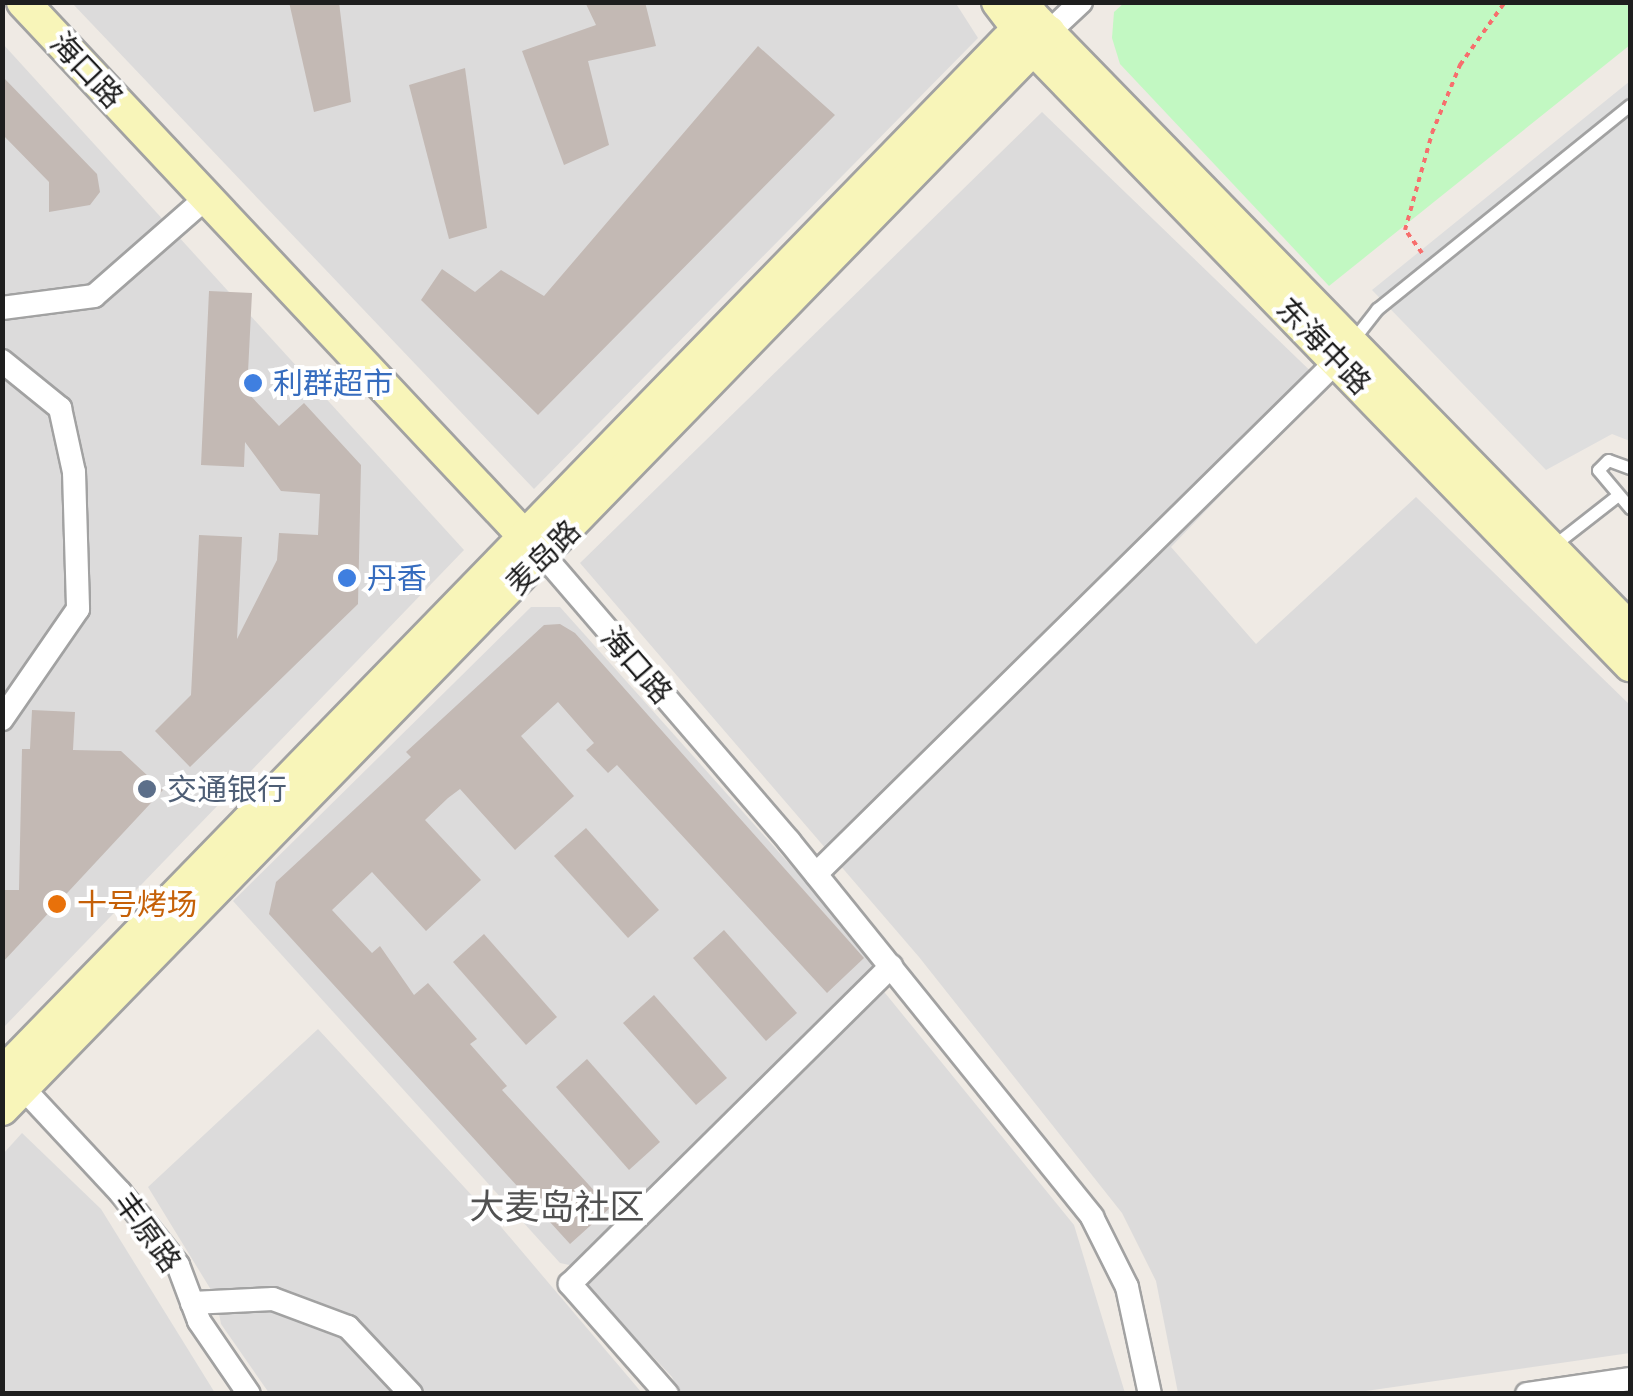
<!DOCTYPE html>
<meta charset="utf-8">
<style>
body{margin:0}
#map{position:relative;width:1633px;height:1396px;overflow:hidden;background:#efeae4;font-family:"IBM Plex Sans","Noto Sans SC",sans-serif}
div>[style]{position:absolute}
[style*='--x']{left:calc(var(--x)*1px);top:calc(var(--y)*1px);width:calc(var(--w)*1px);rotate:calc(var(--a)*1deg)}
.residential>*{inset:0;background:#dcdbdb}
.park>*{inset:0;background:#c2f8c2}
.parking>*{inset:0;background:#dedede}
.building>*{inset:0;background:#c3b9b4}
.path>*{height:4px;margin-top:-2px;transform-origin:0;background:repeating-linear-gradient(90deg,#f76e6d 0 5px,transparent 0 10px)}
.roads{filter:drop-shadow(2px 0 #a2a2a2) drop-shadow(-2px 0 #a2a2a2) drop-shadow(0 2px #a2a2a2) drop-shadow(0 -2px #a2a2a2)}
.lane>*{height:11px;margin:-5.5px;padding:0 5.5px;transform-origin:5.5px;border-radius:5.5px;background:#fff}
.street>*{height:22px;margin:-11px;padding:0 11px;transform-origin:11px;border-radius:11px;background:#fff}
.secondary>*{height:32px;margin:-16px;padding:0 16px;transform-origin:16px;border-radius:16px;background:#f8f5b9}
.dots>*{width:28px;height:28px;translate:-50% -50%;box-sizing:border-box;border:5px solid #fff;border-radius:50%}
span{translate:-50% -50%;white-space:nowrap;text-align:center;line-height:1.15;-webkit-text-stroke:8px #fff;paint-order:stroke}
.street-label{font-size:30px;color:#1e1e1e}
.shop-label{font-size:30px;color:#366cbe}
.left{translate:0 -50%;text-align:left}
.service-label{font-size:30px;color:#4e5e75}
.food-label{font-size:30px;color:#c56008}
.quarter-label{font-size:35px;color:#515151}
.frame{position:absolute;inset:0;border:5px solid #1e1e1e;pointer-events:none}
</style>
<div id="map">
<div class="residential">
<div style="clip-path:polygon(955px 2px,978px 38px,534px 489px,72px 3px)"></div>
<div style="clip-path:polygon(3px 44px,464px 550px,3px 1028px)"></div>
<div style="clip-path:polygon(1042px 112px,1326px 386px,1171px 547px,1256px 644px,1416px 497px,1630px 705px,1630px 1353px,1352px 1393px,1178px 1393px,1156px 1281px,1122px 1213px,919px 957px,580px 563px)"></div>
<div style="clip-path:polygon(531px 607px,560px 607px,878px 963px,574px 1266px,560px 1263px,233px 901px)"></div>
<div style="clip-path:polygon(881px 988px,1074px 1225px,1125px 1393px,679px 1393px,672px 1377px,583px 1282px)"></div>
<div style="clip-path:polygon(318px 1029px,502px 1228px,642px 1393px,269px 1393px,221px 1324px,216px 1298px,148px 1187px)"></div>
<div style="clip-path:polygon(22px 1133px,101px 1209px,215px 1393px,3px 1393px,3px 1154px)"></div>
</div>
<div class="park">
<div style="clip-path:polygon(1124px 3px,1630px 3px,1630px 45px,1329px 286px,1120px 64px,1112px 38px,1114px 12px)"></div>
</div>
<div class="parking">
<div style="clip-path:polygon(1630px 81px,1630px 441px,1612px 434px,1546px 470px,1372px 290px)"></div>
</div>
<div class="building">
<div style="clip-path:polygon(289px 2px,339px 2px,351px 102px,314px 112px)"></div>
<div style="clip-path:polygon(585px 2px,645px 2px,656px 46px,588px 61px,609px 145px,564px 165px,522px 51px,596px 25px)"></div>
<div style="clip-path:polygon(758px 46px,835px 115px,538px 415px,421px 300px,442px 269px,475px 292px,501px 270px,544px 296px)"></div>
<div style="clip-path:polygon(465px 68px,487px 228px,449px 239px,409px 85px)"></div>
<div style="clip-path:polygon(2px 76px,97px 174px,100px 192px,90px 205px,49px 212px,49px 182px,2px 134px)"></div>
<div style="clip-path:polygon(209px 291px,252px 293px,247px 392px,279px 426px,304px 403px,361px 465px,358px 604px,190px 767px,155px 731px,191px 695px,199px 535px,242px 537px,237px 639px,277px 560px,279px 533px,318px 535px,320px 494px,281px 491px,245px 442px,244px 467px,201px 465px)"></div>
<div style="clip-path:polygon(560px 624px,575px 633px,864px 958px,827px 993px,617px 765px,608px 773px,586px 750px,594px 743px,558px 702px,521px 736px,574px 796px,515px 850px,460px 789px,448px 798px,425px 820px,481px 880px,426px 931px,372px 872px,332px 910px,372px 953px,380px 946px,414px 995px,428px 983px,477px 1039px,470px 1044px,507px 1086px,502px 1090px,610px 1208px,570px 1244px,269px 914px,276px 882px,411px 757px,406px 752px,544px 625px)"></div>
<div style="clip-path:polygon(32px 710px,75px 712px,73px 750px,121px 751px,163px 790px,2px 963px,2px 890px,19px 890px,22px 749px,30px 749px)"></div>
<div style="clip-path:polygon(586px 828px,659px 910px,628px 938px,554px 856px)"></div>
<div style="clip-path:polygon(724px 930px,797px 1013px,766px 1041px,693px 958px)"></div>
<div style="clip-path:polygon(484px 934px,557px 1017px,526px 1045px,453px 962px)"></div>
<div style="clip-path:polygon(654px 995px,727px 1078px,696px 1105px,623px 1023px)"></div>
<div style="clip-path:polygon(587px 1059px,660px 1142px,629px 1170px,556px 1087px)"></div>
</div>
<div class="path">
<div style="--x:1422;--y:253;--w:29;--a:-126"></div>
<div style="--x:1405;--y:230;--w:101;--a:-74.4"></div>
<div style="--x:1432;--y:133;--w:74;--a:-67.6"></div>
<div style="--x:1460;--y:65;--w:77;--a:-54.5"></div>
</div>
<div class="roads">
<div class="lane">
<div style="--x:1352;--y:341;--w:41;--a:-52"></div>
<div style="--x:1377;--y:309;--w:325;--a:-38.9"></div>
<div style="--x:1630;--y:468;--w:23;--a:-160"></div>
<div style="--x:1608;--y:460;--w:14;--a:135"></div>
<div style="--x:1598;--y:470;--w:50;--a:49.9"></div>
<div style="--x:1554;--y:545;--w:81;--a:-38"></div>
</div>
<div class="street">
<div style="--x:1049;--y:32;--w:44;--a:-43.2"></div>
<div style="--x:2;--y:308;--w:93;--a:-7.4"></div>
<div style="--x:94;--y:296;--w:149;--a:-41.2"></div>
<div style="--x:2;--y:361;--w:75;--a:39"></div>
<div style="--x:60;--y:408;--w:66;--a:77.7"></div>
<div style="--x:74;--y:472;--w:137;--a:88.3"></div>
<div style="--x:78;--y:609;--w:134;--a:124.6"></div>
<div style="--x:544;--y:556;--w:376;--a:49.3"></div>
<div style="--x:789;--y:841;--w:483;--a:51.1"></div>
<div style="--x:1092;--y:1217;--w:78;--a:63.4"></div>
<div style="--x:1127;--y:1287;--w:109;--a:77.9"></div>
<div style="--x:816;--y:874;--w:733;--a:-44.56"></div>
<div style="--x:23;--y:1088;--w:142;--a:47"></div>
<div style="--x:120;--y:1192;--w:93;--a:51.5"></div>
<div style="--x:178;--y:1265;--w:60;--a:69.4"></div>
<div style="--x:199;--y:1321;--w:88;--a:55.6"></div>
<div style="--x:192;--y:1303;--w:81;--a:-2.8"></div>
<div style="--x:273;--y:1299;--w:80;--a:20.5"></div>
<div style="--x:348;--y:1327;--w:92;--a:46.8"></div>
<div style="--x:667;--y:1394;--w:147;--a:-131.4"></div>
<div style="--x:570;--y:1284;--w:452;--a:-44.7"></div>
<div style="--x:1527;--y:1394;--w:104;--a:-8.3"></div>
</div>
<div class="secondary">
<div style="--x:23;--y:2;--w:756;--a:46.82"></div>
<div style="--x:998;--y:2;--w:58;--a:52.7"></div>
<div style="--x:1033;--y:48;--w:859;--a:45.94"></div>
<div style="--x:1033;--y:17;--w:855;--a:45.71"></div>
<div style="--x:2;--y:1074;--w:1477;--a:-45.8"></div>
<div style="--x:2;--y:1109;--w:1502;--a:-45.81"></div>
</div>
</div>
<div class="dots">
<div style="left:253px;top:383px;background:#3f7fe0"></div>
<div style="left:347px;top:578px;background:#3f7fe0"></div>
<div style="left:147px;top:789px;background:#5c6f8a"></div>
<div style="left:57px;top:904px;background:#e8710a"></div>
</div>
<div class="street-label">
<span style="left:87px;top:70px;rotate:47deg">海口路</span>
<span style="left:1324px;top:346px;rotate:46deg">东海中路</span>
<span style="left:543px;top:557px;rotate:-45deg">麦岛路</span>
<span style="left:637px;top:665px;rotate:49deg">海口路</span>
<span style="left:148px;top:1232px;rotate:54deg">丰原路</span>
</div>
<div class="shop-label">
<span class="left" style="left:273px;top:383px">利群超市</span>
<span class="left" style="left:367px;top:578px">丹香</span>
</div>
<div class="service-label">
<span class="left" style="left:167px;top:789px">交通银行</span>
</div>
<div class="food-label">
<span class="left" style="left:77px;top:904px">十号烤场</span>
</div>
<div class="quarter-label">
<span style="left:557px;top:1206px">大麦岛社区</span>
</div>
<div class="frame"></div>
</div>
